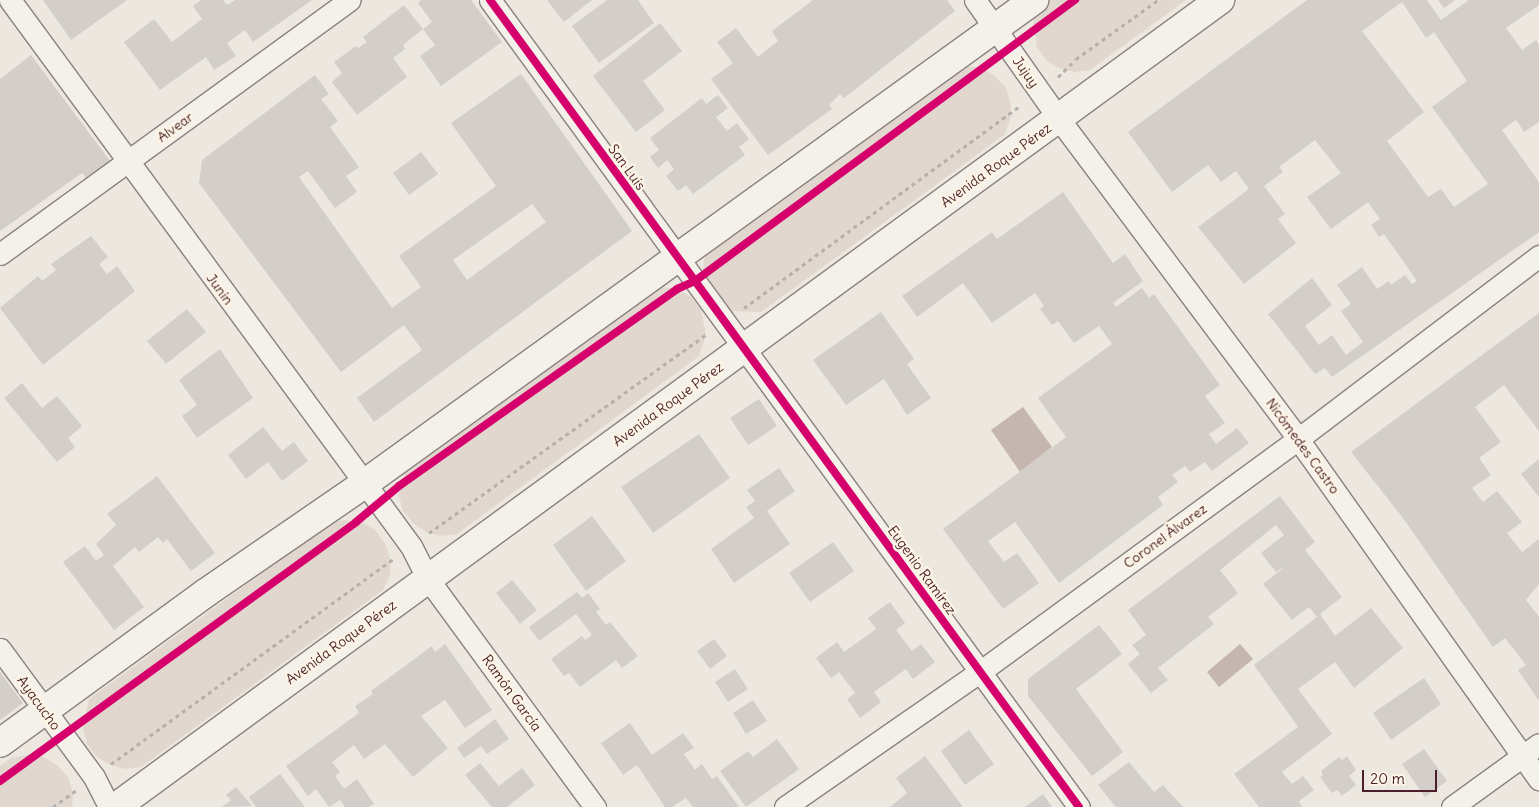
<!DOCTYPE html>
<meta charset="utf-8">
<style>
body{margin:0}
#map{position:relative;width:1539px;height:807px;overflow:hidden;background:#ece7df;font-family:Delius,sans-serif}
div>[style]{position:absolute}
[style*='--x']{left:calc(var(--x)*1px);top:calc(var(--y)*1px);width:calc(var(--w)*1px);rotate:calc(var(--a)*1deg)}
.green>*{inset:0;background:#e1d7ce}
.water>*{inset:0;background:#c6b6b0}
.building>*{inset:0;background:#d3cec9}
.path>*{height:3px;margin-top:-1.5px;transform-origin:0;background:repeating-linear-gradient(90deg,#b6afac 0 4px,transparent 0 8px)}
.roads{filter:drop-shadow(1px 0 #8b817f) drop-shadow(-1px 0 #8b817f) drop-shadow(0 1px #8b817f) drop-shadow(0 -1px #8b817f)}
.minor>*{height:21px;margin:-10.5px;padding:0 10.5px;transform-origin:10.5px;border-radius:10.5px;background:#f4f0ea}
.secondary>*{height:28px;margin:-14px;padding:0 14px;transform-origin:14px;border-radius:14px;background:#f4f0ea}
.cycleway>*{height:8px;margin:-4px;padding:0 4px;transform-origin:4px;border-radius:4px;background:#d6006c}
span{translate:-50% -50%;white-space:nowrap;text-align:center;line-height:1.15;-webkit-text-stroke:5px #fcf5e5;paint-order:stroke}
.street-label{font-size:14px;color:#4a1f2b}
.scale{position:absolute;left:1362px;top:770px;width:75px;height:22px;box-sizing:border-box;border:2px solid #4a1f2b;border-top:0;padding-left:6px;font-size:15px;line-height:18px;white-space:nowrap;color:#4a1f2b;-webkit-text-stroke:4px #fcf5e5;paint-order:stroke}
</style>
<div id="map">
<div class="green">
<div style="clip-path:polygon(1041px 0,1186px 0,1090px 70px,1074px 72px,1059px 68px,1046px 60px,1037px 47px,1033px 16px)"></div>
<div style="clip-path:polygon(965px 66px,981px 68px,995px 76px,1006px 88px,1011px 104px,1010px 120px,1004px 135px,761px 312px,730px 311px,717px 302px,703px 275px,704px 259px,710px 244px)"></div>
<div style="clip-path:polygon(660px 287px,677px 289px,691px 297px,701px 310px,706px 335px,699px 356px,457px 534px,441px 536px,426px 532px,413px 523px,403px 511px,399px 496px,406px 466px,645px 290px)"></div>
<div style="clip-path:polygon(344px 520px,361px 522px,375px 530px,385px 543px,390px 558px,390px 575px,383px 590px,141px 767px,125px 769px,110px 765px,97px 757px,87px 744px,83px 729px,89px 699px,329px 524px)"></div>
<div style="clip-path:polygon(27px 755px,43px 757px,57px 765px,68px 777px,73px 793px,72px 807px,0 807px,0 766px,11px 758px)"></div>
</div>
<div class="water">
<div style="clip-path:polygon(1023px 407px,1052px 447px,1020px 472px,991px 430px)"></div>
<div style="clip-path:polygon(1240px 644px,1253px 659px,1219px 687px,1207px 672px)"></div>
</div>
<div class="building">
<div style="clip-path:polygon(43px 0,127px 0,71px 40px)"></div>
<div style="clip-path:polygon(201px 0,223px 0,227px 5px,235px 0,312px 0,253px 42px,245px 30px,227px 43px,236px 56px,214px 70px,206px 57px,160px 90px,124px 42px,154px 19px,172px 42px,202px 19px,193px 6px)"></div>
<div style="clip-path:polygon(421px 0,471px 0,502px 42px,441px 86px,420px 56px,435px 45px,423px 29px,432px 22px,418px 3px)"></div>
<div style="clip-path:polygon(547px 0,592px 0,564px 22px)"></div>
<div style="clip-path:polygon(607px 0,638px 0,654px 23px,599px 63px,572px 26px)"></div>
<div style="clip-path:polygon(813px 0,947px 0,955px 11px,844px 98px,840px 94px,829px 105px,832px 109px,768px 155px,711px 79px,733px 63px,717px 42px,736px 28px,758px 57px,778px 41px,772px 31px)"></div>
<div style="clip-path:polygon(evenodd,1307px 0,1427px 0,1441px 20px,1469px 0,1539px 0,1539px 5px,1506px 28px,1522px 50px,1536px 40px,1539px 45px,1539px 122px,1524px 132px,1516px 120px,1502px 130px,1539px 182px,1539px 232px,1332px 377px,1325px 368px,1315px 374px,1268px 314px,1312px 278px,1332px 305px,1305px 326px,1319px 345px,1332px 335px,1346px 355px,1363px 342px,1341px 311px,1351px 304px,1337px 285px,1362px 267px,1377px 289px,1389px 281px,1391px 285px,1405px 275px,1412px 284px,1417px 281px,1384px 234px,1379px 237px,1371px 225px,1380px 219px,1368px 202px,1331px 229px,1307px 197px,1341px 173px,1315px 140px,1279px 167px,1283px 172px,1264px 186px,1285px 214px,1278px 219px,1296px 243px,1244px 284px,1198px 227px,1249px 189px,1236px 171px,1221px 182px,1208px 165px,1172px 192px,1128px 132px,1307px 0,1402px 2px,1426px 38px,1434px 32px,1467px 81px,1432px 107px,1488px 184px,1454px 207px,1441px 189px,1428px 197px,1387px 141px,1424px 112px,1362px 31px,1402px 2px)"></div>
<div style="clip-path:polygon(1438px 0,1455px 0,1444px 8px)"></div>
<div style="clip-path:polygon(404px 5px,423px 29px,403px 45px,405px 49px,393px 58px,407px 77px,357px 115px,332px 82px,342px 73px,334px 62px,356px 46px,358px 48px,367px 42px,363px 37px)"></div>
<div style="clip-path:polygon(660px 23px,682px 51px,643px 81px,665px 110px,636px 132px,593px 76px)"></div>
<div style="clip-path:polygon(31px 55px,110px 161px,86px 178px,82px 173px,0 231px,0 79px)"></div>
<div style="clip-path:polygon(evenodd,521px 74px,632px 231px,374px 422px,357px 398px,422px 350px,404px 325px,341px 372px,199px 183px,202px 160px,315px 75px,329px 94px,321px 99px,338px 121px,330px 127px,359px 167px,346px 176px,357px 192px,335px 208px,308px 171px,299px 177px,392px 308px,421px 287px,399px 256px,496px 186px,451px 123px,521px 74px,532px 204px,546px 222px,467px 280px,453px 260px,532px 204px)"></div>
<div style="clip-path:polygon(718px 95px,728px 108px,716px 117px,727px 131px,737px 123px,749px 139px,739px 147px,745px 155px,693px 194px,686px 185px,678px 191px,666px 176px,674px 169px,667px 160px,658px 168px,650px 157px,659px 150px,650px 138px,702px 98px,706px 104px)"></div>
<div style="clip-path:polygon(421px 152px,438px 174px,409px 195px,393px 173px)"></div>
<div style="clip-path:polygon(1063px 192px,1113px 263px,1125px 254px,1143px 281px,1113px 303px,1116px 307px,1142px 288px,1149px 298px,1154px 294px,1220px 385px,1205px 396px,1225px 423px,1209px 434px,1216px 444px,1237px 428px,1249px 443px,1212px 471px,1205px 462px,1190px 472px,1185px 466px,1172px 475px,1178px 482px,1158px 497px,1163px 505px,1059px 583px,1015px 522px,988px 541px,1004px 562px,1017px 553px,1039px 583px,1003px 609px,943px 529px,1066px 437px,1038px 398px,1112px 344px,1099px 326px,1074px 343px,1058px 321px,1052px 325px,1040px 309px,1044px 306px,1035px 293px,992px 323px,963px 283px,917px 317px,902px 296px,992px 232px,997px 239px)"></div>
<div style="clip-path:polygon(91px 236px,108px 257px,99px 264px,107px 274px,117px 266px,135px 291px,43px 365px,0 308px,38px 276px,42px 281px,56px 270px,51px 264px)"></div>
<div style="clip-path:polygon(187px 309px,206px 332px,166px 364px,147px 341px)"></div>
<div style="clip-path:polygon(881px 312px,914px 359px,907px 364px,931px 398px,907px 415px,884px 379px,846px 405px,813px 360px)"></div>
<div style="clip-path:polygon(1539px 313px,1539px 431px,1504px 385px,1475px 407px,1501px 442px,1479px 458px,1491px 475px,1472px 488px,1483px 502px,1497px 491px,1522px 522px,1507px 533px,1522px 552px,1539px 539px,1539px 584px,1526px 600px,1539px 617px,1539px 701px,1518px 670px,1526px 665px,1505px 638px,1493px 647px,1403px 518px,1351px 452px)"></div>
<div style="clip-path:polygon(220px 349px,253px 398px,197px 438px,182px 416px,197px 405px,179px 380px)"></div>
<div style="clip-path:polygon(22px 383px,42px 408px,57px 396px,82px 426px,68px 438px,75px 447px,57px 462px,4px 398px)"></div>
<div style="clip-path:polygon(759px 399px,777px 426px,748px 445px,730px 418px)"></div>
<div style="clip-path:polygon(263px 427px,282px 451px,294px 442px,308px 461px,282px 481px,268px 462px,246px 479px,228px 455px)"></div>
<div style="clip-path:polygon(699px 434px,730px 478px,653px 533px,621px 487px)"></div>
<div style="clip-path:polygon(1539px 459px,1539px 497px,1521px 474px)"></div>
<div style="clip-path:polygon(779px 468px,795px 491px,767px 511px,790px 544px,734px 583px,711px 549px,754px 518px,746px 507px,755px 501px,747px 490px)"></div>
<div style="clip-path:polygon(157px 476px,215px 553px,191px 571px,167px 539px,163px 543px,158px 537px,139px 552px,135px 547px,113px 566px,144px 607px,114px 630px,63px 562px,85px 546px,96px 561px,104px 555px,96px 544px,116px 525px,107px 514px)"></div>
<div style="clip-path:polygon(1280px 496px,1315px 542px,1305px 550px,1342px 597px,1320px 614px,1335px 636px,1371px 608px,1403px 648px,1354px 688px,1335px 662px,1298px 689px,1332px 734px,1282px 772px,1292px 784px,1303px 776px,1314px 790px,1299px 801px,1302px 807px,1259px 807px,1234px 774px,1298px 727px,1254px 665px,1317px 617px,1309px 607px,1292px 620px,1263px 584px,1287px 565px,1276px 572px,1261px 553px,1284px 535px,1276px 525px,1220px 570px,1238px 593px,1208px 617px,1214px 624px,1158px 668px,1168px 680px,1151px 693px,1128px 664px,1140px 654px,1132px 645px,1146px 635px,1128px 610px)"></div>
<div style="clip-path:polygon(592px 516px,626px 561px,586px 591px,553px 545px)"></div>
<div style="clip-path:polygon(833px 542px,854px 571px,810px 602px,789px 573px)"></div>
<div style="clip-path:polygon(512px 580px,537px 610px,520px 624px,496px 593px)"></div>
<div style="clip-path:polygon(577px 592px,582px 598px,588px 593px,600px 609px,596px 612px,606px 625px,610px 622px,638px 656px,622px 668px,616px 660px,580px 687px,569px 673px,564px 676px,551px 659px,582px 636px,585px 640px,592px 635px,576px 614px,539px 641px,529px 627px)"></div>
<div style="clip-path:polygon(890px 602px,905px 623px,896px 630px,912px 651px,921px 644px,935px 662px,913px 679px,906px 669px,874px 692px,881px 702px,860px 718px,847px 699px,855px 693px,839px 672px,831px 678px,816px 658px,837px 642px,844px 652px,876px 629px,868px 618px)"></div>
<div style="clip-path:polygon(1099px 625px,1122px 654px,1076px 689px,1123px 752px,1092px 776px,1028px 696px,1028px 679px)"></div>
<div style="clip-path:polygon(714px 639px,727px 656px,710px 669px,697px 651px)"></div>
<div style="clip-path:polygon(445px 644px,492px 710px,465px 728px,445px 700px,421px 716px,448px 748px,413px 777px,385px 744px,364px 759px,354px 745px,332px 762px,340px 772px,335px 776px,344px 789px,357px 779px,374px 804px,369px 807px,345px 807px,340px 800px,329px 807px,316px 789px,308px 796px,286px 766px,359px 713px,355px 706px,373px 694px,371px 691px,432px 646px,435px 652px)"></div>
<div style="clip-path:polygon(735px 669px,748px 689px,728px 702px,715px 682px)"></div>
<div style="clip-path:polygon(0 672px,23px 703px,0 720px)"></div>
<div style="clip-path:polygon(1424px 678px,1441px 704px,1391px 740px,1373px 713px)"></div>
<div style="clip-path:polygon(753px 700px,767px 721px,746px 734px,733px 713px)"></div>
<div style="clip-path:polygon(495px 719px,509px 739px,487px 754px,481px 746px,464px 758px,457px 748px)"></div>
<div style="clip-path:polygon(630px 723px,652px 755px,683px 733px,694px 748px,684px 754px,695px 770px,702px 764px,712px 779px,717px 776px,739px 807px,693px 807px,686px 798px,672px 807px,665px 807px,637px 765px,623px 775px,601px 743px)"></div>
<div style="clip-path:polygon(969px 730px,994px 764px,965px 785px,941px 751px)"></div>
<div style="clip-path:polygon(777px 739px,799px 769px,746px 807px,720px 771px,748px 751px,753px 757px)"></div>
<div style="clip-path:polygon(1424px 749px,1447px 781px,1425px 797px,1402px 764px)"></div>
<div style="clip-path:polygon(925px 756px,963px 807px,890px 807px,907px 793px,896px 778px)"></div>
<div style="clip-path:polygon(1347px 756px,1356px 770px,1349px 776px,1356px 785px,1342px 796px,1337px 790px,1332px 793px,1320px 777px,1323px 775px,1321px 771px,1339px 757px,1342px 760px)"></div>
<div style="clip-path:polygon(1129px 762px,1154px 792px,1163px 785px,1183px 807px,1116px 807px,1098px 785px)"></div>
<div style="clip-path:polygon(480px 763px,499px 786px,522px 768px,535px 785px,507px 807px,492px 807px,465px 775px)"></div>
<div style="clip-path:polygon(280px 774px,305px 807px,256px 807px,249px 797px)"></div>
<div style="clip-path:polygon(236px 787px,252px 806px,222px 807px,231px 800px,226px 795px)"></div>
<div style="clip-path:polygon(1043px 794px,1052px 807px,1025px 807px)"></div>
</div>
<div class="path">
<div style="--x:1058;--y:77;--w:25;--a:-45"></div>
<div style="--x:1076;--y:59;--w:101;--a:-35.7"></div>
<div style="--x:744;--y:308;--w:343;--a:-36.2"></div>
<div style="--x:429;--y:533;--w:340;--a:-35.6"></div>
<div style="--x:111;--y:764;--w:349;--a:-36"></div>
<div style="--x:53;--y:807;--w:29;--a:-36"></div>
</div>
<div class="roads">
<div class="minor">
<div style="--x:10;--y:0;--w:677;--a:53.71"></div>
<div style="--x:411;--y:546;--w:37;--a:63"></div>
<div style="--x:428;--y:579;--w:283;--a:53.8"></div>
<div style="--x:490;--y:0;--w:999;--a:53.88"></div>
<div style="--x:975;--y:0;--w:146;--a:54.8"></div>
<div style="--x:1059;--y:119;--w:399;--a:53.2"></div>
<div style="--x:1298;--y:439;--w:417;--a:54.7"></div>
<div style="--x:0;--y:254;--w:432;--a:-36"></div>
<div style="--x:0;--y:649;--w:159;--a:53.7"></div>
<div style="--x:94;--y:777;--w:34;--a:63"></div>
<div style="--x:785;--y:807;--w:239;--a:-34.8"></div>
<div style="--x:981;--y:671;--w:393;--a:-36.2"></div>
<div style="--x:1298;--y:439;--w:303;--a:-37.2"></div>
<div style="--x:1452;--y:807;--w:107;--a:-35.9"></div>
</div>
<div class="secondary">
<div style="--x:0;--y:743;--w:256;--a:-36.1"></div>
<div style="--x:207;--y:592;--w:191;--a:-34.5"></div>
<div style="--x:364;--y:484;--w:827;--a:-35.84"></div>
<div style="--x:116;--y:807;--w:1368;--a:-36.17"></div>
</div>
</div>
<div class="cycleway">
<div style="--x:490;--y:0;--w:999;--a:53.88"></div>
<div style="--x:0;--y:781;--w:440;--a:-36"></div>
<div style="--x:356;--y:522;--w:56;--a:-39.9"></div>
<div style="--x:399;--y:486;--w:341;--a:-35.3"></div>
<div style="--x:677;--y:289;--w:20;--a:-24"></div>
<div style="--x:695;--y:281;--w:473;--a:-36.5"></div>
</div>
<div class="street-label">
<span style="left:1026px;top:72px;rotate:55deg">Jujuy</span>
<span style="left:175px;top:127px;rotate:-36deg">Alvear</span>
<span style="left:996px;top:165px;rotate:-36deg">Avenida Roque Pérez</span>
<span style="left:627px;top:167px;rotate:54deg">San Luis</span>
<span style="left:220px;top:289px;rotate:54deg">Junín</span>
<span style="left:668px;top:404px;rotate:-36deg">Avenida Roque Pérez</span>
<span style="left:1303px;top:446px;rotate:54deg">Nicómedes Castro</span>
<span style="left:1165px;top:536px;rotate:-36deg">Coronel Álvarez</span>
<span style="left:922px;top:570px;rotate:54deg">Eugenio Ramírez</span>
<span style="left:341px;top:642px;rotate:-36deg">Avenida Roque Pérez</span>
<span style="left:512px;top:693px;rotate:54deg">Ramón García</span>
<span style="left:39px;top:703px;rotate:54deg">Ayacucho</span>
</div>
<div class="scale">20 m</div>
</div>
